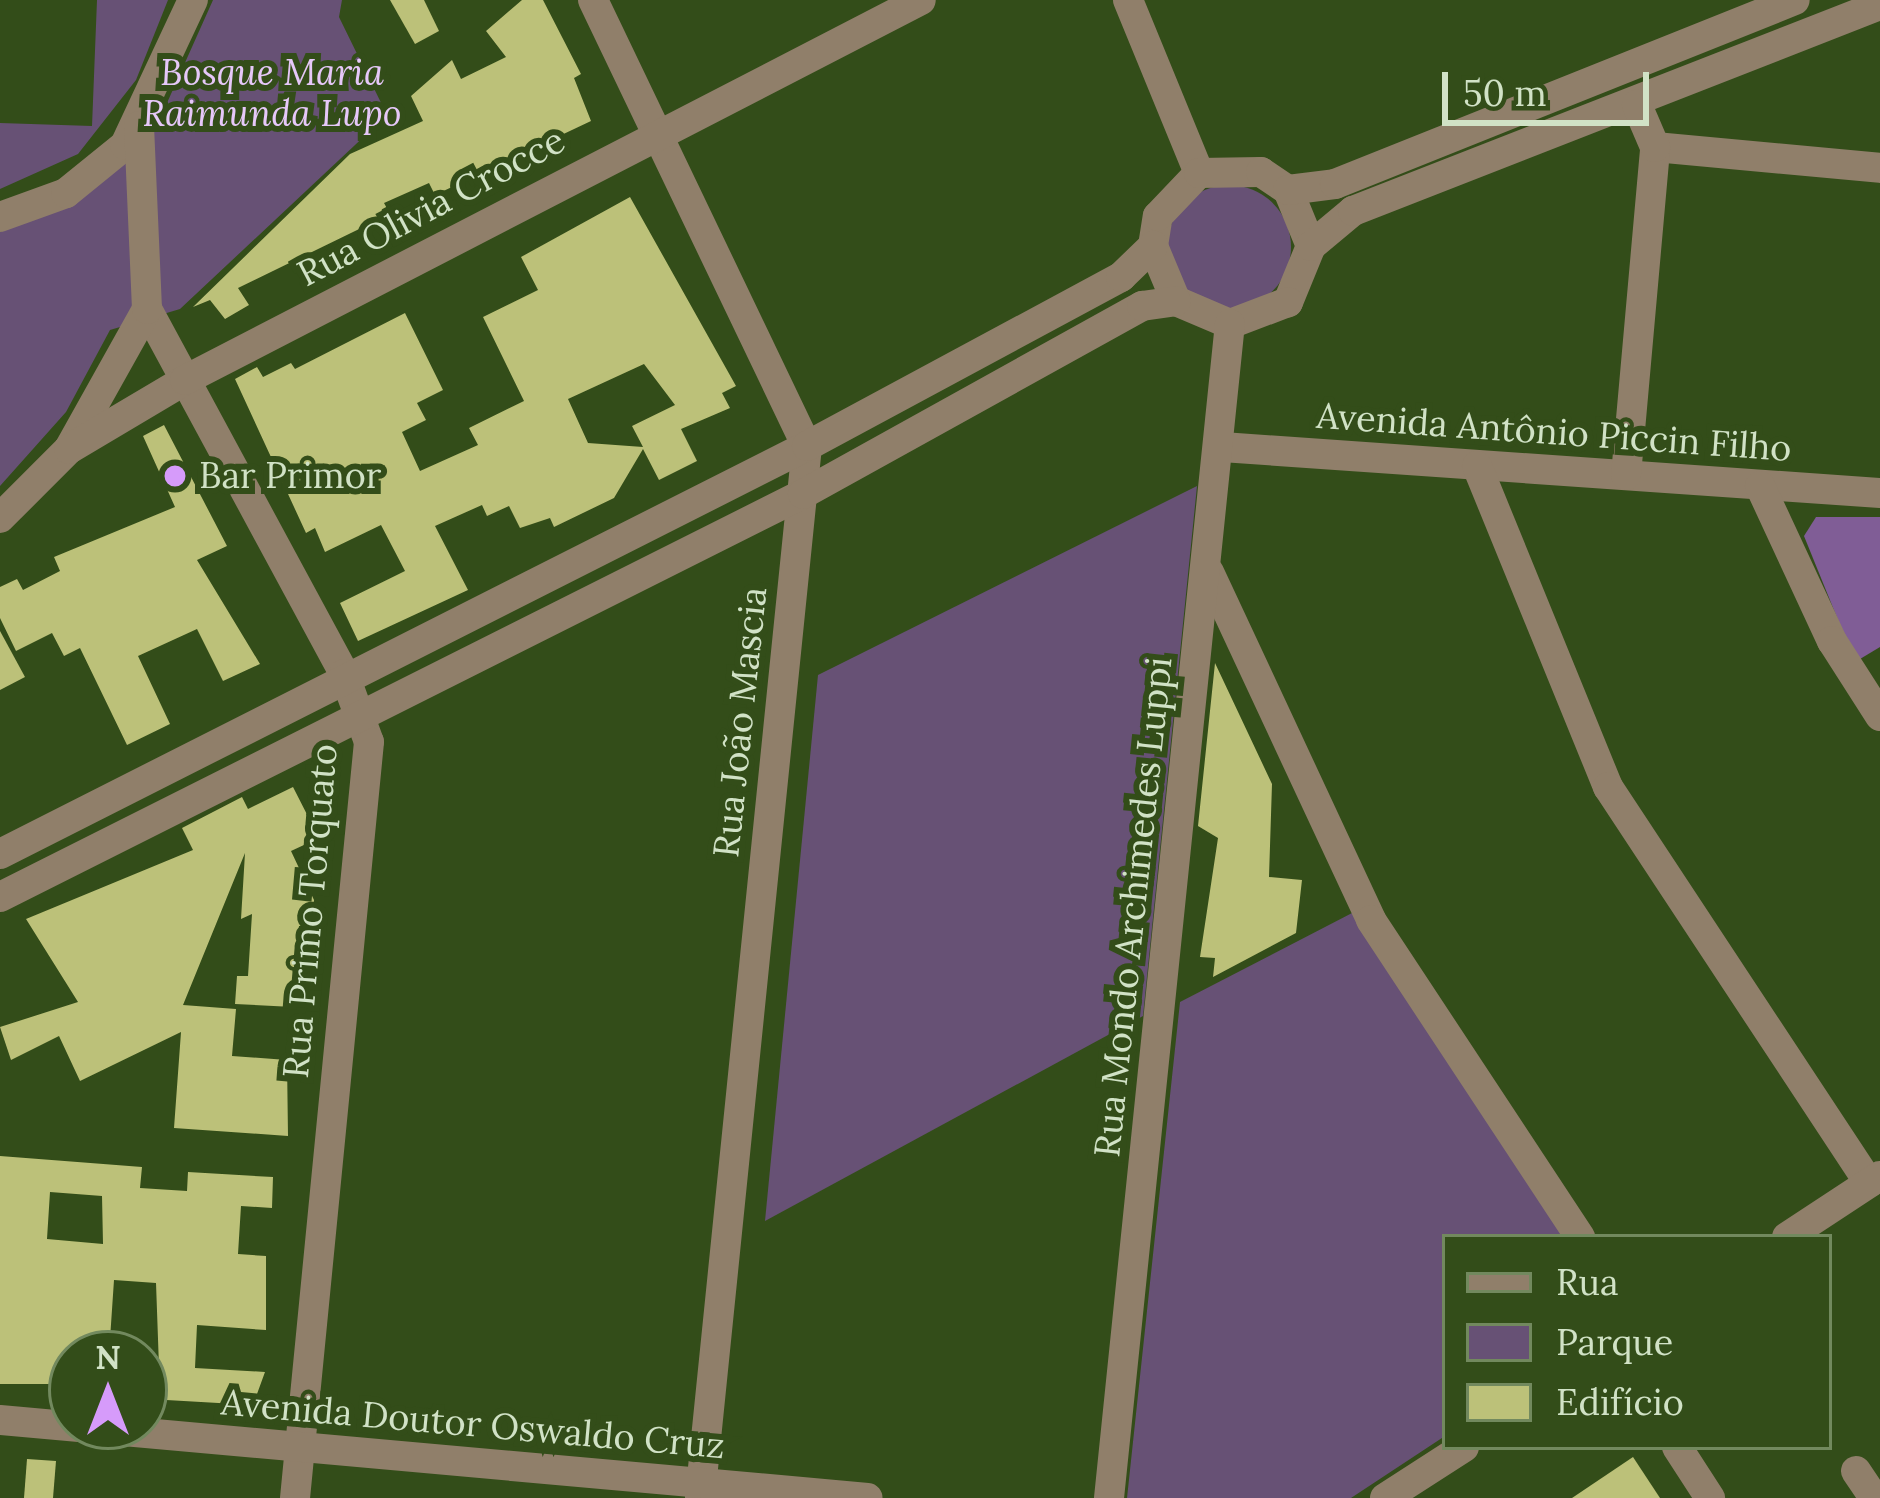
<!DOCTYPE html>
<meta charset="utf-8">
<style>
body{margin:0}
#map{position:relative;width:1880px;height:1498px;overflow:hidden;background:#334d19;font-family:Lora,serif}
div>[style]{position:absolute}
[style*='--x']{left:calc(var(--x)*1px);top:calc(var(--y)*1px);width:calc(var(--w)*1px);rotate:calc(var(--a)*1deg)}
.green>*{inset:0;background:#675175}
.round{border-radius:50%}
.forest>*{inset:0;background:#805d96}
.building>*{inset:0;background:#bcc179}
.minor>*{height:30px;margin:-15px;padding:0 15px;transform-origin:15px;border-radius:15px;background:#907f6a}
.dots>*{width:33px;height:33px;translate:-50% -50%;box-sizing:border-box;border:6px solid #334d19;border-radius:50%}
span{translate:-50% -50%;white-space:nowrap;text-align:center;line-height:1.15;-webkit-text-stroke:12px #334d19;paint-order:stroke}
.park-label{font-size:36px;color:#e6c8f9;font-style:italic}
.street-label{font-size:36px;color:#d1e2c6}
.poi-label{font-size:36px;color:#d1e2c6}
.left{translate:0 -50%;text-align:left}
.legend{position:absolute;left:1442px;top:1234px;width:390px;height:216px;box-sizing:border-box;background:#334d19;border:3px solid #72895e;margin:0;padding:15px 21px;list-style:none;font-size:36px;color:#d1e2c6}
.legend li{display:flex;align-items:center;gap:24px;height:60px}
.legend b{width:60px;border:3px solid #72895e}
.north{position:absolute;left:48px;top:1330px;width:120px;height:120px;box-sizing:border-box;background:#334d19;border:3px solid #72895e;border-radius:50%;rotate:0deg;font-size:33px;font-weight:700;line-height:48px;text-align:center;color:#d1e2c6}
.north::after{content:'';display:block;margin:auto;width:42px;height:54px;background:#d69bfa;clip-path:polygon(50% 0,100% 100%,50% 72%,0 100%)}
.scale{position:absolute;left:1442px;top:72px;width:207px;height:54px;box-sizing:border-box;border:6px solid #d1e2c6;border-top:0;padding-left:15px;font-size:36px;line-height:42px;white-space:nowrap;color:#d1e2c6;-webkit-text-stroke:9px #334d19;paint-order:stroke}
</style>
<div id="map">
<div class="green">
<div style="clip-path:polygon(97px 0,168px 0,136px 80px,78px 154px,0 189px,0 123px,92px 126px)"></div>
<div style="clip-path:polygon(213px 0,342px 0,339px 17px,387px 115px,180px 309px,110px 330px,66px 412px,0 486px,0 232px,81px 197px,154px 132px)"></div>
<div class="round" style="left:1167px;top:185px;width:124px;height:124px"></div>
<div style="clip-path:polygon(1197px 486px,1143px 1016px,765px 1221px,818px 675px)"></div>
<div style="clip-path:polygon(1354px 912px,1564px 1237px,1445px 1237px,1445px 1436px,1351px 1498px,1127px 1498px,1180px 1002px)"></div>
</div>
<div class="forest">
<div style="clip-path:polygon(1816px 517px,1880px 517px,1880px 647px,1855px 662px,1804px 536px)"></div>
</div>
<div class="building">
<div style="clip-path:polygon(390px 0,424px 0,439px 31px,415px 44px)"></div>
<div style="clip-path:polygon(522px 0,543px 0,581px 74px,574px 78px,591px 121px,435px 195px,429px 183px,384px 203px,390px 214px,238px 288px,249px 305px,225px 319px,210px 300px,193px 307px,350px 154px,423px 121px,411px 96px,452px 60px,461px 79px,506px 57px,486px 31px)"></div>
<div style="clip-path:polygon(evenodd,630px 197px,736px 386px,722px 393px,730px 408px,681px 429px,697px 461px,659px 480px,643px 449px,614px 498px,554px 527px,550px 518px,520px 528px,509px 506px,487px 516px,482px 505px,435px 526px,468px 590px,358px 641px,340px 603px,405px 571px,381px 525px,325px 552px,315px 528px,306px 533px,235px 379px,257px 367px,263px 377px,291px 363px,295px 369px,405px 313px,443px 390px,417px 403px,426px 420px,402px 432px,420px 471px,478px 445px,469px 428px,524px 401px,483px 317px,538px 290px,521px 257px,630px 197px,644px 364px,675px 405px,632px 426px,643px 447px,588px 443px,568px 399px,644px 364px)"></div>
<div style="clip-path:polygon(164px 425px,227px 546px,197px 560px,260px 664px,223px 681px,197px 629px,138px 656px,170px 724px,127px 745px,80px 648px,64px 656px,52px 633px,16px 651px,0 618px,0 587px,17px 579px,23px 590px,60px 571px,54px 557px,175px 507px,143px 436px)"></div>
<div style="clip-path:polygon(0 631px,25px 677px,0 690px)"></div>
<div style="clip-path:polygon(1215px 663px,1272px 784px,1269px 877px,1302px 880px,1296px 933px,1213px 977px,1215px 958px,1200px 957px,1218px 838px,1198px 826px)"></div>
<div style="clip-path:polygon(293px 787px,319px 838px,291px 851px,314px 900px,313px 926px,299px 926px,293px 1007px,235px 1004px,237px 976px,248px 976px,252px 914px,241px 919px,245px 853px,183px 1005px,236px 1009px,232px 1056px,287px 1060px,288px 1136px,174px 1128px,181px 1032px,80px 1081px,59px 1036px,11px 1060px,0 1027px,78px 1002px,26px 919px,193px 850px,182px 828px,242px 797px,248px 809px)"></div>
<div style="clip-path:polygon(evenodd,0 1156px,142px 1167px,140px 1188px,187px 1191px,188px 1172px,273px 1177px,272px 1208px,241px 1206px,238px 1254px,266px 1256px,266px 1330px,197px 1325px,195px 1368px,265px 1372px,253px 1405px,149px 1399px,152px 1366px,159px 1367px,156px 1283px,114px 1280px,109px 1354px,72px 1354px,72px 1384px,0 1384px,0 1156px,50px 1192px,102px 1196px,103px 1244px,47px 1239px,50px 1192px)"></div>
<div style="clip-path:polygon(1633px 1457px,1660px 1498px,1572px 1498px)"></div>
<div style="clip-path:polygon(27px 1459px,56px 1461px,53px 1498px,24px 1498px)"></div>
</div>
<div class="minor">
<div style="--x:593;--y:0;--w:495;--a:64.4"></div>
<div style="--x:807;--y:446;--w:1057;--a:95.81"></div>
<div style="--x:1128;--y:0;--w:187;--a:67.7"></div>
<div style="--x:1655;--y:147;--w:226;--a:5.3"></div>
<div style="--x:1288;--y:190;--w:61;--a:67.7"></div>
<div style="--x:1311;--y:246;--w:61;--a:112.3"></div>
<div style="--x:1288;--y:302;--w:62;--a:159.2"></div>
<div style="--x:1230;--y:324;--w:59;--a:-156.9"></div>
<div style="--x:1176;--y:301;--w:60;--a:-112.7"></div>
<div style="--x:1153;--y:246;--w:30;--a:-81"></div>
<div style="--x:1158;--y:216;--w:59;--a:-46.4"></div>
<div style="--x:1199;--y:173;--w:62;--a:-0.9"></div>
<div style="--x:1261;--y:172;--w:32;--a:34"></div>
<div style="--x:1288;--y:190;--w:47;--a:-7.3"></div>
<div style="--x:1335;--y:184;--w:495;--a:-21.8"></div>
<div style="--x:0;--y:217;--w:70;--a:-20"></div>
<div style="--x:66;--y:193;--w:76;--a:-39.1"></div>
<div style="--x:125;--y:145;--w:160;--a:-64.9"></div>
<div style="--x:1311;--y:246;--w:55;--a:-39.8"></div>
<div style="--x:1353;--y:211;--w:566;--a:-21.35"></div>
<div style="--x:147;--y:309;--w:415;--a:61.6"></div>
<div style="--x:344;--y:674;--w:72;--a:69.8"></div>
<div style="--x:369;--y:742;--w:760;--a:95.59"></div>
<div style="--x:70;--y:447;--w:158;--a:-60.8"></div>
<div style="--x:147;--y:309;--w:183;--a:-92.5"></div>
<div style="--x:1222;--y:447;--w:660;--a:4"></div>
<div style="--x:1477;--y:466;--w:347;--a:67.8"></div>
<div style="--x:1608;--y:787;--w:474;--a:56.6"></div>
<div style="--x:1626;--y:475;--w:329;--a:-84.9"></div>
<div style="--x:1655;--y:147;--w:46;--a:-113.2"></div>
<div style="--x:1760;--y:486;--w:171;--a:65.1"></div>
<div style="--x:1832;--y:641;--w:89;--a:57.4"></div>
<div style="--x:0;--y:518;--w:98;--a:-45"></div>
<div style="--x:69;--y:449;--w:135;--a:-30.7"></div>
<div style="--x:185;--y:380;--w:828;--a:-27.31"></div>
<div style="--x:1209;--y:572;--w:384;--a:65"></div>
<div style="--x:1371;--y:920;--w:380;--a:56.6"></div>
<div style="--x:0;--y:854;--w:904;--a:-26.82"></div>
<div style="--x:807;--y:446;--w:357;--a:-28.3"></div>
<div style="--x:1121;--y:277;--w:45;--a:-44.1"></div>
<div style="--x:0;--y:897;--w:898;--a:-26.65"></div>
<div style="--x:803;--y:494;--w:388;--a:-29"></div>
<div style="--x:1142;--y:306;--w:34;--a:-8"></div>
<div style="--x:1787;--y:1237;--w:111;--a:-33.3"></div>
<div style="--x:0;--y:1420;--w:871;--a:5.13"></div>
<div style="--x:1677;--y:1447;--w:61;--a:57.1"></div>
<div style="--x:1856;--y:1471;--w:32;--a:56"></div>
<div style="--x:1109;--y:1498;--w:1180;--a:-84.12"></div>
<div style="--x:1385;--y:1498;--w:94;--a:-32.8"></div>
</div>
<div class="dots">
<div style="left:175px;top:476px;background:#d69bfa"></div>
</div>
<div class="park-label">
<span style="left:272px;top:93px">Bosque Maria<br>Raimunda Lupo</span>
</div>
<div class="street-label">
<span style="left:431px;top:207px;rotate:-28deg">Rua Olivia Crocce</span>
<span style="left:1554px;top:432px;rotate:4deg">Avenida Antônio Piccin Filho</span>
<span style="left:740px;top:722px;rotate:-84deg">Rua João Mascia</span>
<span style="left:1133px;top:907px;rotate:-84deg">Rua Mondo Archimedes Luppi</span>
<span style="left:310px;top:911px;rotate:-85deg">Rua Primo Torquato</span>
<span style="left:473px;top:1424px;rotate:5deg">Avenida Doutor Oswaldo Cruz</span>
</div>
<div class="poi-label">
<span class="left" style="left:199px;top:476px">Bar Primor</span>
</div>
<ul class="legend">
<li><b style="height:15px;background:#907f6a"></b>Rua</li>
<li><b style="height:33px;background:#675175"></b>Parque</li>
<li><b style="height:33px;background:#bcc179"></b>Edifício</li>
</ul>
<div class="north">N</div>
<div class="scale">50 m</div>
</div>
